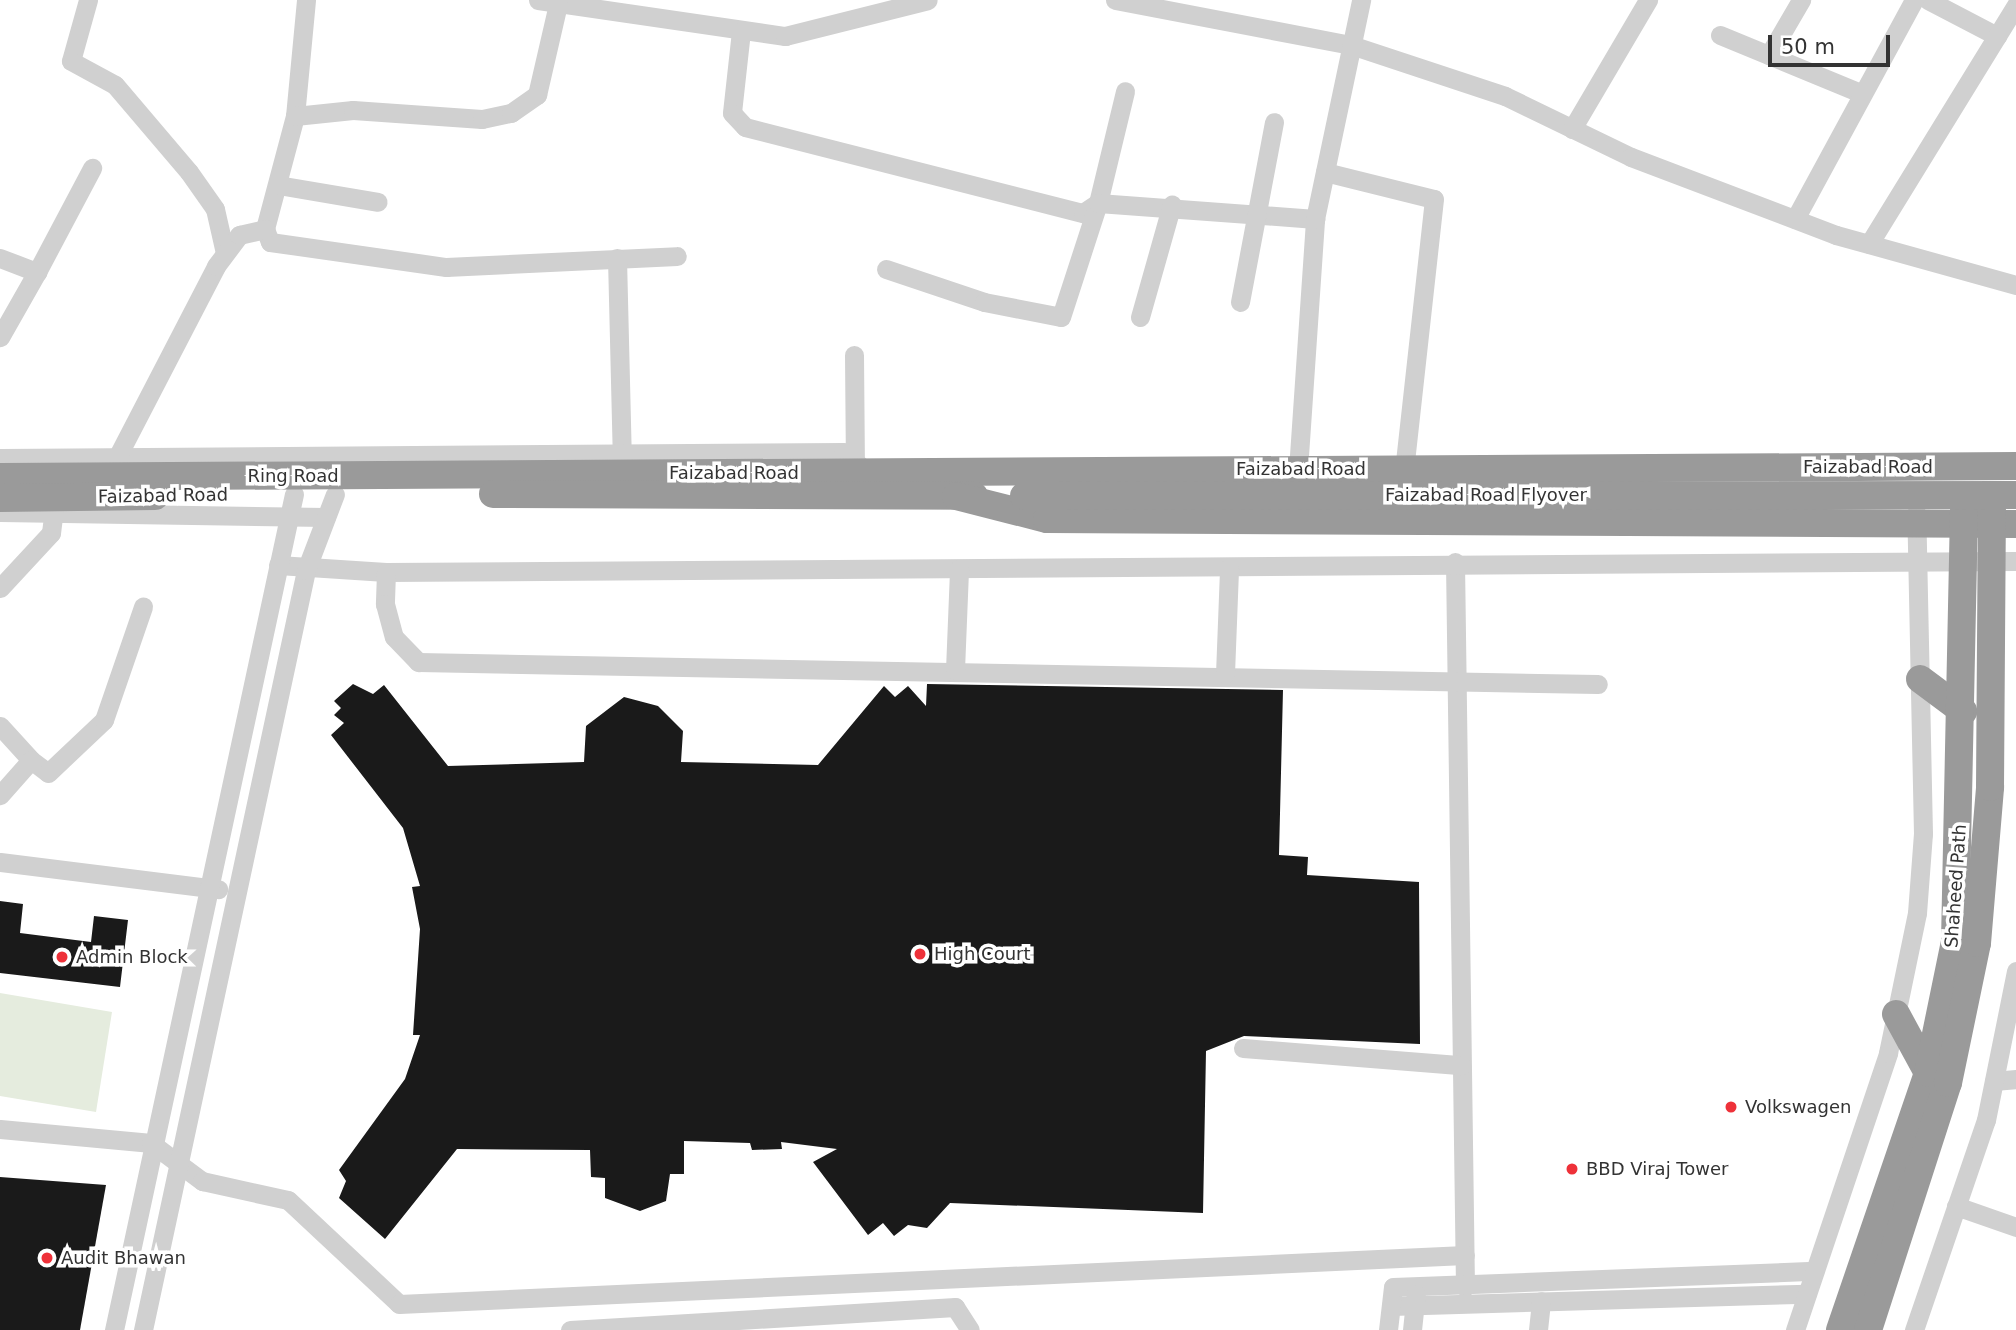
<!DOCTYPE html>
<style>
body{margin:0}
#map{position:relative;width:2016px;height:1330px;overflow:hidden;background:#fff;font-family:"DejaVu Sans",sans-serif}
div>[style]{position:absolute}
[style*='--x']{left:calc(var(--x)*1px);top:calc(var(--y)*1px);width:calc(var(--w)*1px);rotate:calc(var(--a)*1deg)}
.green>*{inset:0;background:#e5ecde}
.building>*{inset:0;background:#1a1a1a}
.minor>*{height:19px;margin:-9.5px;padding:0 9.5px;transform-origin:9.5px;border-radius:9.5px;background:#d0d0d0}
.highway>*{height:28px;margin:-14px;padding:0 14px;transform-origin:14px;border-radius:14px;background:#9a9a9a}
.highway-bridge>*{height:28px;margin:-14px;padding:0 14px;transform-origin:14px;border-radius:14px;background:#9a9a9a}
.dots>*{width:19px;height:19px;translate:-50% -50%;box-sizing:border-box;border:4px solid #fff;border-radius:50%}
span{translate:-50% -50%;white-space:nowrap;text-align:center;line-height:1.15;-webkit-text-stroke:7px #fff;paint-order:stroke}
.street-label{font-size:18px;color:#333}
.poi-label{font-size:18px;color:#333}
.left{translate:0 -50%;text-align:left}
.scale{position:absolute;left:1768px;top:35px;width:122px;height:32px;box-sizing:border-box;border:4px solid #333;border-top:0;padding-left:9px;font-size:21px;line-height:24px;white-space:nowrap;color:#333;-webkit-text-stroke:5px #fff;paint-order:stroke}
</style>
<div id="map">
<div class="green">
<div style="clip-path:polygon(0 993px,112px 1012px,96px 1112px,0 1096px)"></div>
</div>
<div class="building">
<div style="clip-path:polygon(353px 684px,373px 694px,384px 685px,448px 766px,584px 762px,586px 726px,624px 697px,658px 706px,683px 731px,681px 762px,818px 765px,884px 686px,895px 697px,908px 686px,926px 706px,927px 684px,1283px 690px,1279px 855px,1308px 857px,1307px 875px,1419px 882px,1420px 1044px,1244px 1036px,1206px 1051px,1203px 1213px,950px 1203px,927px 1228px,908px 1225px,894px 1236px,883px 1223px,868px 1235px,813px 1162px,837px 1149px,781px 1142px,782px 1149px,752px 1150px,750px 1143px,684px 1141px,684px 1174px,670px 1174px,666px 1201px,640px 1211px,605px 1198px,605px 1178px,591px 1177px,590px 1150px,457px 1149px,385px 1239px,339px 1198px,346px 1181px,339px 1170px,405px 1079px,420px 1035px,413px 1035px,420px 929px,412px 887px,420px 886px,403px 828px,331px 735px,344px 723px,334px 715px,341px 708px,334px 701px)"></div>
<div style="clip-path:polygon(0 901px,23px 904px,20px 933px,91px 942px,94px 916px,128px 920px,120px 987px,0 973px)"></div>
<div style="clip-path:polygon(0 1177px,106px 1185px,80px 1330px,0 1330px)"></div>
</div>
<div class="minor">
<div style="--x:88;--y:0;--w:63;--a:105.6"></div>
<div style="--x:71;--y:61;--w:50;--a:28.6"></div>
<div style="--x:115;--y:85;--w:114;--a:49.6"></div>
<div style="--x:189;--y:172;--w:45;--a:54.9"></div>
<div style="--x:215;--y:209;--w:45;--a:77.2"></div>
<div style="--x:306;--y:0;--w:117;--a:95.4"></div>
<div style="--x:295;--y:116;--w:117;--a:104.9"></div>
<div style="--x:265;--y:229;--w:14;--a:69"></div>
<div style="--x:270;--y:242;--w:178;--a:8.1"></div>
<div style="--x:446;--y:267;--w:231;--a:-2.7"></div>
<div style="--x:538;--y:0;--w:250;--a:8.3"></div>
<div style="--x:785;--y:36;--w:147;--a:-14.1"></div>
<div style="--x:1115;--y:0;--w:240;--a:10.8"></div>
<div style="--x:1351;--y:45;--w:162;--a:18.3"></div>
<div style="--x:1505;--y:96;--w:140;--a:25.8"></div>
<div style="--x:1631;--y:157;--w:219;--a:20.8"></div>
<div style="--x:1836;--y:235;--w:187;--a:15.5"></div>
<div style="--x:1928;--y:0;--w:78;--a:27.6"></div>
<div style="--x:741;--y:31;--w:82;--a:96.3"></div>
<div style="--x:732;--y:113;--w:19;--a:47"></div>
<div style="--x:745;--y:127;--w:349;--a:14.3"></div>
<div style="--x:1083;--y:213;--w:18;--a:-34"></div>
<div style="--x:1098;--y:203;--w:115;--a:-76.4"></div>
<div style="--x:1720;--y:35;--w:152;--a:22.4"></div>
<div style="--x:1769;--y:55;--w:64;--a:-59.8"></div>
<div style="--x:295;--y:116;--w:58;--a:-5.9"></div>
<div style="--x:353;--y:110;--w:129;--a:4"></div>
<div style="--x:482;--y:119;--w:30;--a:-12"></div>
<div style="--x:511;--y:113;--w:32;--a:-35"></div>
<div style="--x:537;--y:95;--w:93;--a:-77"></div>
<div style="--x:1572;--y:129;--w:150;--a:-59.5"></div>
<div style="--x:1325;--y:172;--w:112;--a:13.9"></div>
<div style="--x:1434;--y:199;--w:272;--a:96.3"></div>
<div style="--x:278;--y:185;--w:101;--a:9.6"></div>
<div style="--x:1795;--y:219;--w:249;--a:-61.5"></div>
<div style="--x:1869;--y:244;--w:281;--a:-58.4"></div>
<div style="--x:0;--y:258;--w:40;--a:21"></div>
<div style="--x:37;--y:272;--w:75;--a:119.6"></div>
<div style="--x:617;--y:258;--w:209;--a:88.6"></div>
<div style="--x:886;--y:269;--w:103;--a:18.6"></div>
<div style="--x:984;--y:302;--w:78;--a:11"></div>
<div style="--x:1061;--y:317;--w:120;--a:-72"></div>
<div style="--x:1098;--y:203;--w:218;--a:4.2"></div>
<div style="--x:37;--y:272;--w:118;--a:-62.1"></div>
<div style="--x:1240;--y:302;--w:183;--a:-79.3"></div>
<div style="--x:1140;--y:317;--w:117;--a:-74.2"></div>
<div style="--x:854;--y:355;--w:107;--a:89.5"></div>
<div style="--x:0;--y:458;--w:843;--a:-0.41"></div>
<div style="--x:843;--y:452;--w:32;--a:39"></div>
<div style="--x:112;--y:467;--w:226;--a:-62.6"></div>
<div style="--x:216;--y:266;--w:39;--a:-53"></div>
<div style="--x:239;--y:235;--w:27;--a:-13"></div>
<div style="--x:1298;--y:470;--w:252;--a:-86.1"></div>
<div style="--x:1315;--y:219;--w:224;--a:-78.1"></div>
<div style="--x:0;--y:512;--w:326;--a:0.9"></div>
<div style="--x:1455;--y:562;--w:725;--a:89.21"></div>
<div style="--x:278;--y:565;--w:108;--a:3.7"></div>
<div style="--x:386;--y:572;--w:1630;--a:-0.39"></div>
<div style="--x:386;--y:572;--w:32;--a:92"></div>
<div style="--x:385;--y:604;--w:34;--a:75"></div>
<div style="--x:394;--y:637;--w:35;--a:46"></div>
<div style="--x:418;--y:662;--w:1180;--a:1.07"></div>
<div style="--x:0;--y:588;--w:75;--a:-47.2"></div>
<div style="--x:51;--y:533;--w:34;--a:-83"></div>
<div style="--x:955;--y:670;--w:101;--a:-87.7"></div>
<div style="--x:1225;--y:674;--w:106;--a:-87.8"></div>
<div style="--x:0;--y:726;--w:46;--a:47.6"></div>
<div style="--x:31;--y:760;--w:47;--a:131.5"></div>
<div style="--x:31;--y:760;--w:21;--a:37"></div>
<div style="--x:48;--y:773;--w:77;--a:-43.4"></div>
<div style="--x:104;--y:720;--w:120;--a:-71"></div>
<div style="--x:0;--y:862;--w:220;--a:7.1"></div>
<div style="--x:1243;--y:1048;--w:219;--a:4.5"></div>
<div style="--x:1994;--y:1081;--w:22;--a:-5"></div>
<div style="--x:0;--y:1129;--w:152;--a:5.3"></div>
<div style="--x:151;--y:1143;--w:64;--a:36.7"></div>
<div style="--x:202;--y:1181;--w:88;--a:12.5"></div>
<div style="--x:288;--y:1200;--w:152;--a:43.1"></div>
<div style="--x:399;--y:1304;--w:1067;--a:-2.63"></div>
<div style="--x:1956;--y:1206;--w:64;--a:19.3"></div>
<div style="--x:1391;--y:1306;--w:416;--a:-1.7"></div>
<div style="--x:114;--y:1330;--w:855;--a:-77.85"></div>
<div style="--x:143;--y:1330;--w:777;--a:-77.89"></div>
<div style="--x:306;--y:570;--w:81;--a:-69.1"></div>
<div style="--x:570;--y:1330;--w:386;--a:-3.4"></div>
<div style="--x:955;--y:1307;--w:27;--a:57"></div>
<div style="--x:1388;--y:1330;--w:43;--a:-83.4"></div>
<div style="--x:1393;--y:1287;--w:422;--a:-2.2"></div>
<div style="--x:1412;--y:1330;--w:36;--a:-84"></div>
<div style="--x:1538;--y:1330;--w:29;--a:-84"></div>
<div style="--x:1795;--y:1330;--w:292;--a:-71.4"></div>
<div style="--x:1888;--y:1053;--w:143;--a:-78.3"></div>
<div style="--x:1917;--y:913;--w:79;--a:-85.7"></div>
<div style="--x:1923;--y:834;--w:321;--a:-91.2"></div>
<div style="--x:1914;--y:1330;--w:222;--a:-71.1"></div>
<div style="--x:1986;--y:1120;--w:152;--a:-78.6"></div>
</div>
<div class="highway">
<div style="--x:0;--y:477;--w:2016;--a:-0.31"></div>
<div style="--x:493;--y:494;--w:481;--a:0.2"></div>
<div style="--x:956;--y:496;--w:94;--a:14.2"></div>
<div style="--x:1047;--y:519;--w:969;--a:0.3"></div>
<div style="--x:0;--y:498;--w:155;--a:-0.7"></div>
<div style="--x:1920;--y:679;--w:54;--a:36.7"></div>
<div style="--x:1896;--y:1014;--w:67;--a:61.5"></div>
<div style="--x:1840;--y:1330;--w:272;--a:-71.1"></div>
<div style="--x:1928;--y:1073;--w:135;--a:-78.4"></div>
<div style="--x:1955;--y:941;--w:434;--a:-88.8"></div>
<div style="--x:1868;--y:1330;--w:260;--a:-72.1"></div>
<div style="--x:1948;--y:1083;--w:143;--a:-78.3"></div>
<div style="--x:1977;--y:943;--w:157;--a:-85.2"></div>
<div style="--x:1990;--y:787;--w:281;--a:-89.6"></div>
</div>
<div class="highway-bridge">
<div style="--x:1024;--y:496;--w:992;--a:-0.06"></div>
</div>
<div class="dots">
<div style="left:920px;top:954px;background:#ee3139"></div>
<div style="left:62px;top:957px;background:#ee3139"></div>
<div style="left:1731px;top:1107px;background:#ee3139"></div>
<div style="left:1572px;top:1169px;background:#ee3139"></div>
<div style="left:47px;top:1258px;background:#ee3139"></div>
</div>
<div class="street-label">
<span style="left:1868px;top:467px">Faizabad Road</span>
<span style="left:1301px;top:469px">Faizabad Road</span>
<span style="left:734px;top:473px">Faizabad Road</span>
<span style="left:293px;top:476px">Ring Road</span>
<span style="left:1486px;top:495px">Faizabad Road Flyover</span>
<span style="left:163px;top:496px;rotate:-1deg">Faizabad Road</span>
<span style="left:1956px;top:886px;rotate:-86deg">Shaheed Path</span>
</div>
<div class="poi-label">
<span class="left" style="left:934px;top:954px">High Court</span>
<span class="left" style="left:76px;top:957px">Admin Block</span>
<span class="left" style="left:1745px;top:1107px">Volkswagen</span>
<span class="left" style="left:1586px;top:1169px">BBD Viraj Tower</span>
<span class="left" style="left:61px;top:1258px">Audit Bhawan</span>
</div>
<div class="scale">50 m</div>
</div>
